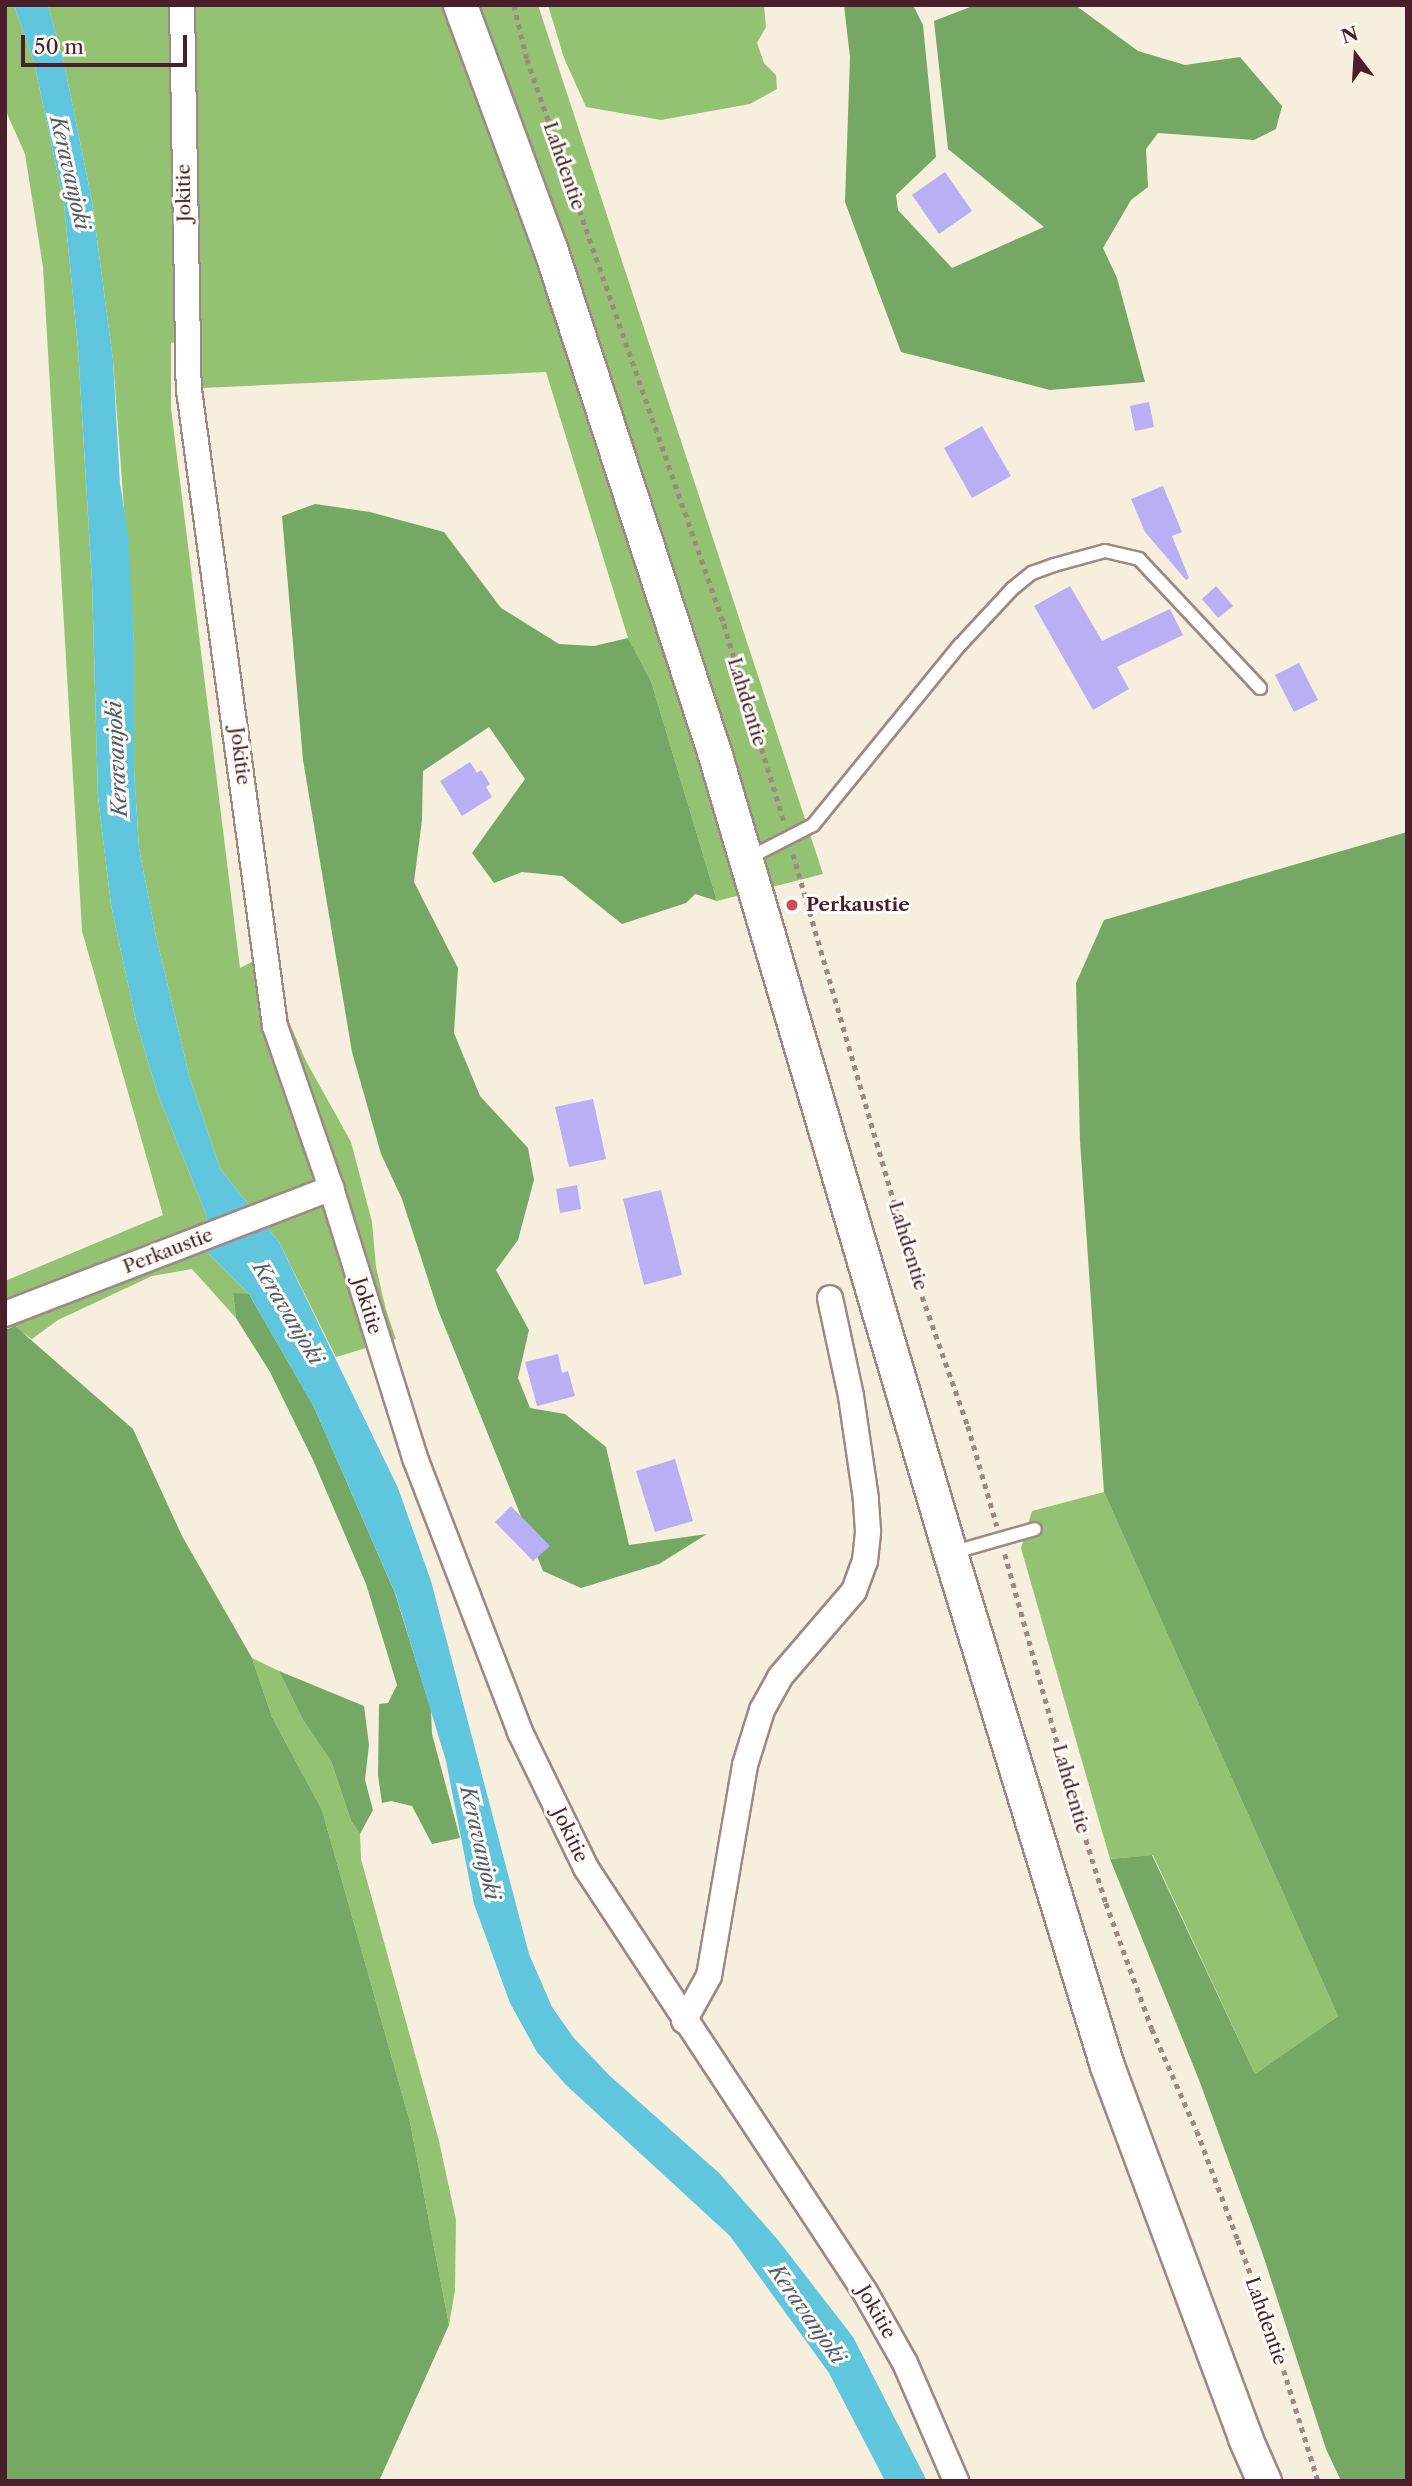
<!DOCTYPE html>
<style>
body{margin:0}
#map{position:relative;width:1412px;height:2486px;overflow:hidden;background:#f6efde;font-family:"Libre Caslon Text",serif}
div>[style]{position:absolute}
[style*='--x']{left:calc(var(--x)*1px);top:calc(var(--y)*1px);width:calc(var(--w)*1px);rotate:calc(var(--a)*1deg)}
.green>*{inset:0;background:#92c272}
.forest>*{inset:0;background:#75a864}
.water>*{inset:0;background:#60c6dd}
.building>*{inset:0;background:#baaef4}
.path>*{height:4.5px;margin-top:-2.25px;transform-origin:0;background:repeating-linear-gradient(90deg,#a08784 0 5px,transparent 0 10px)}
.roads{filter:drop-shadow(2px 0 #a08784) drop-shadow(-2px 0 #a08784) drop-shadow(0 2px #a08784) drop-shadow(0 -2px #a08784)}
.service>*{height:12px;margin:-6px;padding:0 6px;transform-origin:6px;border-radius:6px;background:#fff}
.minor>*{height:24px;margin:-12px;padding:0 12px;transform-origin:12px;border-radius:12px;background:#fff}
.secondary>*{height:33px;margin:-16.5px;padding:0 16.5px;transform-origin:16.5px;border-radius:16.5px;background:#fff}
.dots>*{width:19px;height:19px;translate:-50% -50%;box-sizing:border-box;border:4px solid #fdfcf7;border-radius:50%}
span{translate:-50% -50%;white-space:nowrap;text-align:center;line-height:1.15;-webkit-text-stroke:6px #fdfcf7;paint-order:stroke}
.street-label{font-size:19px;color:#4a1f2b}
.poi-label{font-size:19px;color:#4a1f2b;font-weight:700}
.left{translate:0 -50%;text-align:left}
.water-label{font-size:21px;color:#525969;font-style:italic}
.frame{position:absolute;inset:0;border:7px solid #4a1f2b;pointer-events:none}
.north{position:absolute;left:1321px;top:21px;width:70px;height:70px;-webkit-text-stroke:5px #fdfcf7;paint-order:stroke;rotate:343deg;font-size:19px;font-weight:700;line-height:28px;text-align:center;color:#4a1f2b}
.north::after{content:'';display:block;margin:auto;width:24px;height:32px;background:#4a1f2b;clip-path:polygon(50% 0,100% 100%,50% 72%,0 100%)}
.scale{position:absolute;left:21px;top:35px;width:166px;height:32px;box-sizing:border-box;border:4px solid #4a1f2b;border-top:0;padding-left:9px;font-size:21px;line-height:24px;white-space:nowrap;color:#4a1f2b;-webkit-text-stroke:5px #fdfcf7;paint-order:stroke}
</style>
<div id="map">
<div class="green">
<div style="clip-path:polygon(5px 5px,14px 5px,34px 62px,64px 204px,78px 348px,92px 582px,98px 797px,111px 905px,136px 1021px,157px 1092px,206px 1214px,208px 1253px,249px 1294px,233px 1294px,236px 1318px,192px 1269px,152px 1276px,58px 1320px,32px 1339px,5px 1321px,5px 1281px,163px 1215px,82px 931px,43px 267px,25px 154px,5px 109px)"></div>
<div style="clip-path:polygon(48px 5px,538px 5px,823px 874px,717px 901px,651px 681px,628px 638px,546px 372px,202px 388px,202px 335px,171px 343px,171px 408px,240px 968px,277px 949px,289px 1022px,306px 1061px,351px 1142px,372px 1222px,376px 1267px,386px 1310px,396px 1339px,336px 1357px,279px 1242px,220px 1169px,190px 1079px,156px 936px,139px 848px,134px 769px,134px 643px,113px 360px,92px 201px,64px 63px)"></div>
<div style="clip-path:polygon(548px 5px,764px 5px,766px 27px,757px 43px,764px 63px,776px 75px,777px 89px,750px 104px,661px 120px,586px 107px,564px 58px)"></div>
<div style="clip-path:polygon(1104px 1492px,1338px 2016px,1255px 2074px,1153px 1855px,1110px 1859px,1021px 1548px,1032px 1511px)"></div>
<div style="clip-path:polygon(252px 1658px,279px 1671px,303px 1720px,331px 1761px,351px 1821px,360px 1834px,361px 1859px,439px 2141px,456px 2220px,455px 2290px,449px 2325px,410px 2122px,322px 1810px,272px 1717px)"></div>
</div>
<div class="forest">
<div style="clip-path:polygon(844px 5px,913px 5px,923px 25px,936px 157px,896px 195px,898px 210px,952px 268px,1044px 227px,948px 149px,934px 21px,975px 5px,1075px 5px,1138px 51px,1185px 65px,1240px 57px,1282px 106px,1276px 129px,1254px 140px,1158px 133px,1146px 149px,1148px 187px,1131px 200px,1103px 248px,1117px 278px,1145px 382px,1050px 390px,901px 352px,845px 202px,850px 57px)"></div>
<div style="clip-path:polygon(315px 504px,370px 512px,444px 532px,501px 608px,559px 644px,594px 646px,628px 638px,651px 681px,717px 901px,695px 894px,686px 903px,622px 924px,562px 876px,522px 872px,494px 883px,472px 853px,525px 779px,489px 727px,423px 771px,422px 820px,414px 882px,458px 968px,454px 1033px,480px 1096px,528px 1148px,534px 1180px,518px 1240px,496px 1270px,529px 1330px,518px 1378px,530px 1408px,565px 1414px,606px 1447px,629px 1545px,707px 1534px,659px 1564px,581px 1588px,543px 1571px,438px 1310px,402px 1199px,381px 1154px,352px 1052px,303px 760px,282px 516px)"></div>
<div style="clip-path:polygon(1407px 832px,1407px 2481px,1341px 2481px,1326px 2449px,1262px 2252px,1199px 2080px,1110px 1859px,1152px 1855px,1255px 2074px,1338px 2016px,1104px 1492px,1080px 1141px,1076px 983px,1104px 920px)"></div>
<div style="clip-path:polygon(233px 1293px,249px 1294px,314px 1407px,395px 1593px,431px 1710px,432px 1734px,460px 1838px,432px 1844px,412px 1806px,391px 1801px,382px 1803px,378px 1775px,379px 1704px,388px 1703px,397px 1685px,366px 1584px,313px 1460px,270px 1372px,236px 1318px)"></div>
<div style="clip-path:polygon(15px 1326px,133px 1429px,182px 1536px,252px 1658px,272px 1717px,322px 1810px,410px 2122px,449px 2325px,379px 2481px,5px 2481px,5px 1330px)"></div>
<div style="clip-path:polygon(279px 1671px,364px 1706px,369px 1745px,365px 1780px,373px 1810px,360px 1834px,351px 1821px,331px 1761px,303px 1720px)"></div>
</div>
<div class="water">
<div style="clip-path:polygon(14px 5px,48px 5px,64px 63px,92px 201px,113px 360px,120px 484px,128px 533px,134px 643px,134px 769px,139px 848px,156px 936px,190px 1079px,220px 1169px,279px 1242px,398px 1488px,431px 1581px,529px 1954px,552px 2007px,573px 2037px,609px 2075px,719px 2173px,778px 2240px,853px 2337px,927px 2481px,885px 2481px,829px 2373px,730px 2236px,566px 2085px,537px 2052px,510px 2003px,474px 1904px,446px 1761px,396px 1595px,314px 1407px,249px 1294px,208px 1253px,206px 1214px,157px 1092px,136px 1021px,111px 905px,98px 797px,92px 582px,78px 348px,64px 204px,34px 62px)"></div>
</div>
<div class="building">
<div style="clip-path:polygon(945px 172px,972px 211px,939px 234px,912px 195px)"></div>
<div style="clip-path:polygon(1149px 402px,1154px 427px,1135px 431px,1130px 406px)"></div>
<div style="clip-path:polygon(982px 426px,1011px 476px,972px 498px,944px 448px)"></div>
<div style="clip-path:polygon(1163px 486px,1182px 532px,1172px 536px,1189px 578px,1186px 580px,1145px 532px,1131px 499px)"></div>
<div style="clip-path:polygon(1070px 586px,1102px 641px,1170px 609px,1183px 635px,1117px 667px,1129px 689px,1093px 710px,1034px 606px)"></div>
<div style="clip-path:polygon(1216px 586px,1233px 606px,1218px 618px,1202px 599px)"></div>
<div style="clip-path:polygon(1299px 663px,1318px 700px,1294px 712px,1275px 675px)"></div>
<div style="clip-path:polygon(470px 762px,477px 773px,481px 770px,490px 784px,486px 787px,492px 797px,462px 816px,440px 781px)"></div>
<div style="clip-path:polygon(593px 1099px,606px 1159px,569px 1167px,555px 1107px)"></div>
<div style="clip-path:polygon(577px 1185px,581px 1209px,560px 1213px,556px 1189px)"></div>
<div style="clip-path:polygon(661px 1190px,682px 1275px,644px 1285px,623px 1199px)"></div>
<div style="clip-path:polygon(558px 1354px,562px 1373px,568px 1371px,575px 1396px,537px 1406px,525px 1362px)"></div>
<div style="clip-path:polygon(675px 1459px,693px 1521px,655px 1532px,636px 1471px)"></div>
<div style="clip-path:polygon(511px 1506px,550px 1546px,533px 1561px,495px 1522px)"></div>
</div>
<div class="path">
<div style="--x:514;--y:5;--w:56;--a:76.5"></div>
<div style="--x:527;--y:59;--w:598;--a:70.78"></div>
<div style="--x:724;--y:624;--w:207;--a:73.1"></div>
<div style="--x:793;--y:854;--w:451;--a:73.8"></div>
<div style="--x:919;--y:1287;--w:147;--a:70.6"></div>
<div style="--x:968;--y:1426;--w:104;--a:73.8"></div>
<div style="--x:1005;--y:1554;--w:247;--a:74.5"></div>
<div style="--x:1071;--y:1792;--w:116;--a:72.5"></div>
<div style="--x:1106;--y:1903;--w:134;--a:69.9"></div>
<div style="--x:1152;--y:2029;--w:111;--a:66.2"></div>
<div style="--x:1197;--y:2131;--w:116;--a:69.4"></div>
<div style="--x:1238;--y:2240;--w:98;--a:69.7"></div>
<div style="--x:1272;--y:2332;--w:156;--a:72.8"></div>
</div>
<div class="roads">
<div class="service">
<div style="--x:749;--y:858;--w:72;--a:-27.3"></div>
<div style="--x:813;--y:825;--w:232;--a:-50.8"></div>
<div style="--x:960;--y:645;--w:76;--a:-47.1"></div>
<div style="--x:1012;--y:589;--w:26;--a:-39"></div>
<div style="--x:1032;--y:573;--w:23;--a:-20"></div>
<div style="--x:1054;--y:565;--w:53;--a:-15.4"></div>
<div style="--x:1105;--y:551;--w:35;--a:13"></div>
<div style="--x:1139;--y:559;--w:177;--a:46.8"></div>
<div style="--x:951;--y:1553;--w:87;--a:-15.9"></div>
</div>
<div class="minor">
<div style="--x:182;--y:5;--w:385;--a:89"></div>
<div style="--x:189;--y:390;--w:642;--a:82.3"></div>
<div style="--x:275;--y:1026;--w:171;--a:70.9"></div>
<div style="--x:331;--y:1188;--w:283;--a:72.7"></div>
<div style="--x:415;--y:1458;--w:293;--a:69"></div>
<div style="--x:520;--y:1732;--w:151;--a:64.1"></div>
<div style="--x:586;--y:1868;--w:508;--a:56.65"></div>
<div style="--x:865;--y:2292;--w:81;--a:60.6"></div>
<div style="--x:905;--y:2363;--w:129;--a:66.6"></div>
<div style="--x:5;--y:1314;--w:350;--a:-21.1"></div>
<div style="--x:684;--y:2021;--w:51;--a:-60.9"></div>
<div style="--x:709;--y:1976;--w:214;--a:-80.3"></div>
<div style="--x:745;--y:1765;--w:58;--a:-72.8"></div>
<div style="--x:762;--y:1710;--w:38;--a:-61"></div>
<div style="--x:780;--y:1677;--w:113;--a:-49.3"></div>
<div style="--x:854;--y:1591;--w:32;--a:-70"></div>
<div style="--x:865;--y:1561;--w:30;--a:-84"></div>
<div style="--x:868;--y:1531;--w:32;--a:-94"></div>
<div style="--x:866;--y:1499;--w:104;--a:-98.3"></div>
<div style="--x:851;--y:1396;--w:100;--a:-102.1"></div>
</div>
<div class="secondary">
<div style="--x:460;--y:5;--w:259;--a:69.7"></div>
<div style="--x:550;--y:248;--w:533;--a:71.97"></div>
<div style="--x:715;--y:755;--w:832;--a:73.59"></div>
<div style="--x:950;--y:1553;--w:536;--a:72.98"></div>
<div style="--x:1107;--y:2066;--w:397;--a:69.6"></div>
<div style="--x:1245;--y:2438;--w:47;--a:66.2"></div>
</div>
</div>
<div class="dots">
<div style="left:792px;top:905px;background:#d1495b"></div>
</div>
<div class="street-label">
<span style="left:564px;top:166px;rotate:71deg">Lahdentie</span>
<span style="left:184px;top:193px;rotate:-91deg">Jokitie</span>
<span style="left:747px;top:702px;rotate:73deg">Lahdentie</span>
<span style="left:240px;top:756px;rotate:83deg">Jokitie</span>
<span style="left:908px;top:1246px;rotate:73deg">Lahdentie</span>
<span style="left:168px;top:1251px;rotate:-21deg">Perkaustie</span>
<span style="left:367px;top:1306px;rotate:73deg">Jokitie</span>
<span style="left:1071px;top:1789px;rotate:74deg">Lahdentie</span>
<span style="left:570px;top:1835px;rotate:64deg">Jokitie</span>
<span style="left:876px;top:2312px;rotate:60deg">Jokitie</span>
<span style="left:1266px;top:2321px;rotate:71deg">Lahdentie</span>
</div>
<div class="poi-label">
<span class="left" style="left:806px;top:905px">Perkaustie</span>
</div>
<div class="water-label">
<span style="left:70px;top:173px;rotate:77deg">Keravanjoki</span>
<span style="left:117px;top:759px;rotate:-93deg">Keravanjoki</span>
<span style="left:288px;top:1313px;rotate:59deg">Keravanjoki</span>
<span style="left:480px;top:1843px;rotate:77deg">Keravanjoki</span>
<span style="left:807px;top:2314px;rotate:55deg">Keravanjoki</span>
</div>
<div class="frame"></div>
<div class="north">N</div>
<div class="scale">50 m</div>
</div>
